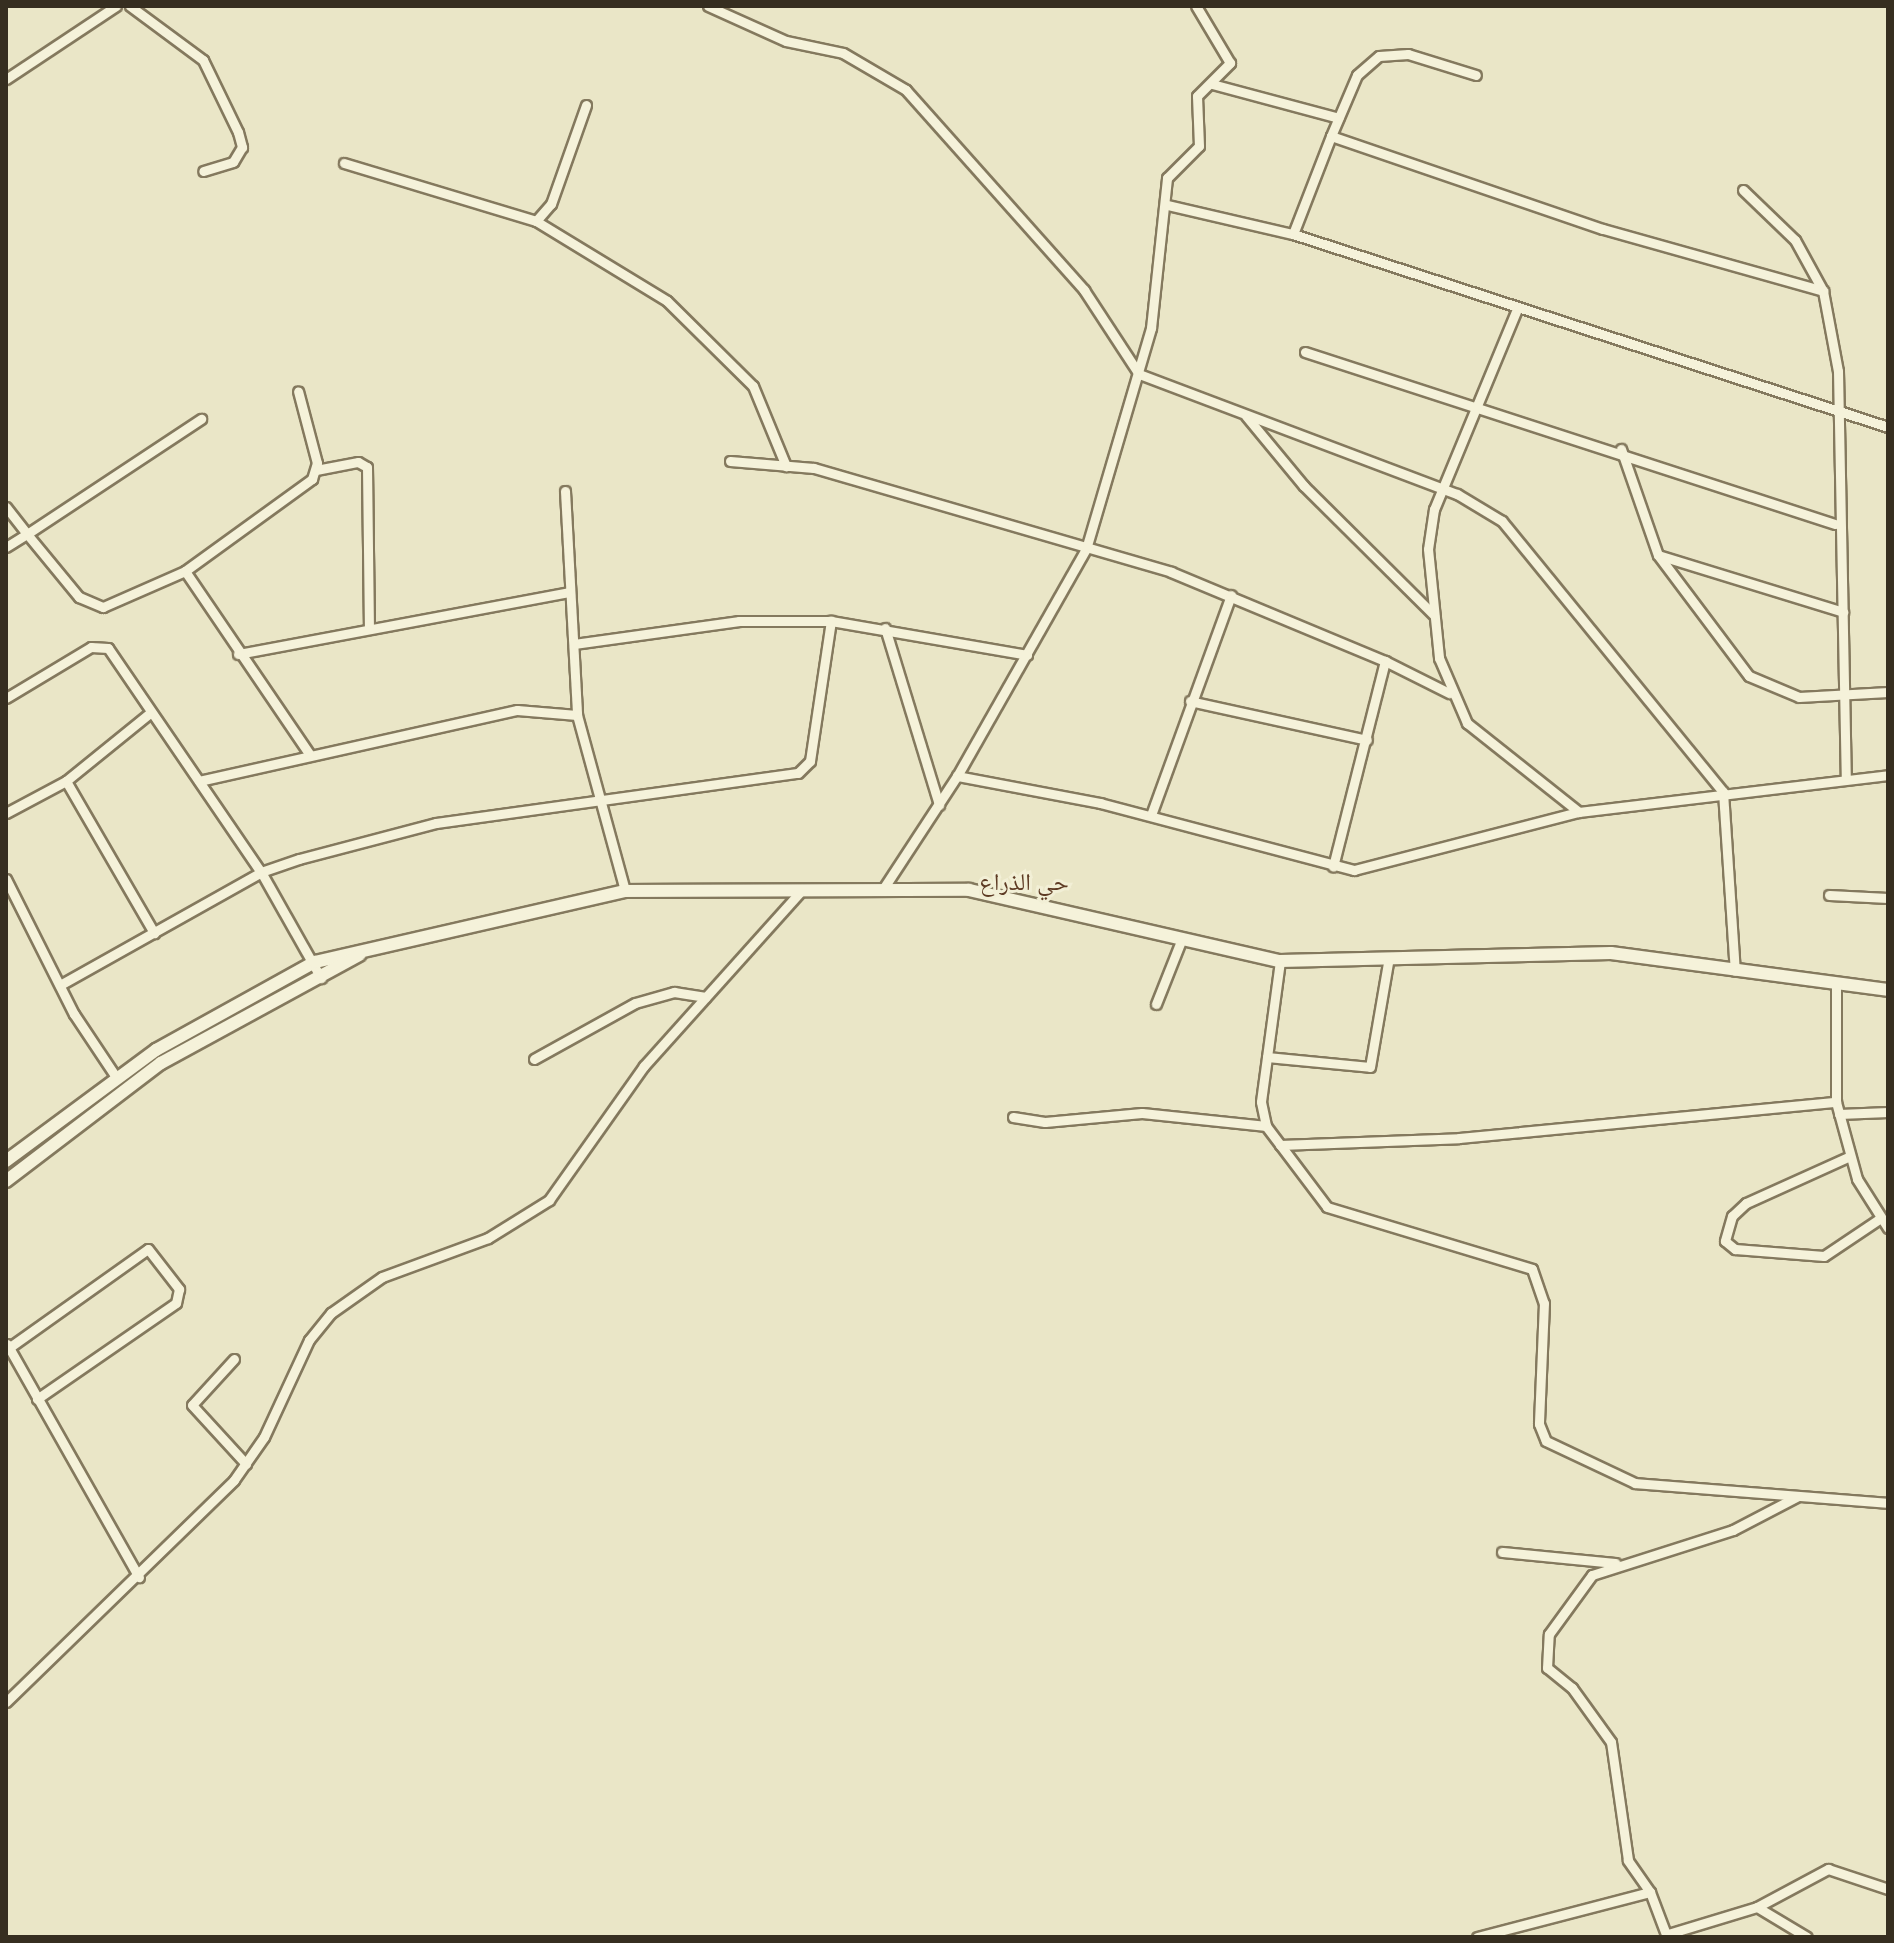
<!DOCTYPE html>
<meta charset="utf-8">
<style>
body{margin:0}
#map{position:relative;width:1894px;height:1943px;overflow:hidden;background:#eae6c7;font-family:"Playfair Display","Noto Naskh Arabic",serif}
div>[style]{position:absolute}
[style*='--x']{left:calc(var(--x)*1px);top:calc(var(--y)*1px);width:calc(var(--w)*1px);rotate:calc(var(--a)*1deg)}
.roads{filter:drop-shadow(2px 0 #84795e) drop-shadow(-2px 0 #84795e) drop-shadow(0 2px #84795e) drop-shadow(0 -2px #84795e)}
.street>*{height:9px;margin:-4.5px;padding:0 4.5px;transform-origin:4.5px;border-radius:4.5px;background:#f5f2da}
.secondary>*{height:12px;margin:-6px;padding:0 6px;transform-origin:6px;border-radius:6px;background:#f5f2da}
span{translate:-50% -50%;white-space:nowrap;text-align:center;line-height:1.15;-webkit-text-stroke:6px #f2efd6;paint-order:stroke}
.neighbourhood-label{font-size:24px;color:#5e3b24}
.frame{position:absolute;inset:0;border:8px solid #362e20;pointer-events:none}
</style>
<div id="map">
<div class="roads">
<div class="street">
<div style="--x:130;--y:6;--w:91;--a:36.5"></div>
<div style="--x:203;--y:60;--w:80;--a:64.1"></div>
<div style="--x:238;--y:132;--w:16;--a:75"></div>
<div style="--x:242;--y:147;--w:17;--a:121"></div>
<div style="--x:233;--y:162;--w:31;--a:163"></div>
<div style="--x:708;--y:6;--w:85;--a:24.2"></div>
<div style="--x:786;--y:41;--w:58;--a:11.9"></div>
<div style="--x:843;--y:53;--w:73;--a:30.4"></div>
<div style="--x:906;--y:90;--w:268;--a:48.3"></div>
<div style="--x:1084;--y:290;--w:100;--a:56.8"></div>
<div style="--x:1139;--y:374;--w:340;--a:20.7"></div>
<div style="--x:1457;--y:494;--w:52;--a:31"></div>
<div style="--x:1502;--y:521;--w:350;--a:50.8"></div>
<div style="--x:1723;--y:792;--w:179;--a:86.2"></div>
<div style="--x:6;--y:79;--w:132;--a:-33.6"></div>
<div style="--x:1212;--y:84;--w:131;--a:15"></div>
<div style="--x:1331;--y:136;--w:66;--a:-66.9"></div>
<div style="--x:1357;--y:75;--w:29;--a:-41"></div>
<div style="--x:1379;--y:56;--w:29;--a:-4"></div>
<div style="--x:1408;--y:54;--w:71;--a:17.2"></div>
<div style="--x:344;--y:163;--w:201;--a:16.8"></div>
<div style="--x:536;--y:221;--w:153;--a:31.4"></div>
<div style="--x:667;--y:301;--w:121;--a:44.7"></div>
<div style="--x:753;--y:386;--w:87;--a:67.6"></div>
<div style="--x:1743;--y:190;--w:72;--a:43.9"></div>
<div style="--x:1795;--y:240;--w:58;--a:61.2"></div>
<div style="--x:1167;--y:205;--w:129;--a:13"></div>
<div style="--x:1293;--y:234;--w:626;--a:17.97"></div>
<div style="--x:536;--y:221;--w:23;--a:-49"></div>
<div style="--x:551;--y:204;--w:105;--a:-70.5"></div>
<div style="--x:1293;--y:234;--w:105;--a:-68.8"></div>
<div style="--x:1331;--y:136;--w:287;--a:18.9"></div>
<div style="--x:1603;--y:229;--w:229;--a:15.7"></div>
<div style="--x:1823;--y:291;--w:81;--a:79.4"></div>
<div style="--x:1838;--y:371;--w:408;--a:88.9"></div>
<div style="--x:1517;--y:309;--w:217;--a:112.5"></div>
<div style="--x:1434;--y:509;--w:40;--a:98.5"></div>
<div style="--x:1428;--y:549;--w:110;--a:84.2"></div>
<div style="--x:1439;--y:658;--w:71;--a:66.7"></div>
<div style="--x:1467;--y:723;--w:143;--a:38.5"></div>
<div style="--x:1305;--y:352;--w:557;--a:17.98"></div>
<div style="--x:1246;--y:416;--w:91;--a:50.4"></div>
<div style="--x:1304;--y:486;--w:183;--a:44.8"></div>
<div style="--x:1621;--y:449;--w:112;--a:70.8"></div>
<div style="--x:1658;--y:555;--w:151;--a:53.1"></div>
<div style="--x:1749;--y:676;--w:54;--a:22.8"></div>
<div style="--x:1799;--y:697;--w:89;--a:-3.2"></div>
<div style="--x:730;--y:461;--w:84;--a:4.8"></div>
<div style="--x:814;--y:468;--w:372;--a:16.2"></div>
<div style="--x:1171;--y:572;--w:232;--a:22.6"></div>
<div style="--x:1385;--y:661;--w:212;--a:104.2"></div>
<div style="--x:316;--y:470;--w:43;--a:-10.8"></div>
<div style="--x:358;--y:462;--w:10;--a:29"></div>
<div style="--x:367;--y:467;--w:159;--a:89.3"></div>
<div style="--x:565;--y:491;--w:224;--a:86.9"></div>
<div style="--x:577;--y:715;--w:182;--a:74.7"></div>
<div style="--x:6;--y:507;--w:34;--a:52"></div>
<div style="--x:27;--y:534;--w:209;--a:-33.5"></div>
<div style="--x:6;--y:547;--w:25;--a:-32"></div>
<div style="--x:27;--y:534;--w:82;--a:50.5"></div>
<div style="--x:79;--y:597;--w:26;--a:23"></div>
<div style="--x:103;--y:607;--w:90;--a:-23.7"></div>
<div style="--x:185;--y:571;--w:222;--a:55.8"></div>
<div style="--x:1658;--y:555;--w:194;--a:17.1"></div>
<div style="--x:185;--y:571;--w:157;--a:-35.9"></div>
<div style="--x:312;--y:479;--w:17;--a:-73"></div>
<div style="--x:317;--y:463;--w:74;--a:-104.8"></div>
<div style="--x:885;--y:628;--w:185;--a:73"></div>
<div style="--x:574;--y:644;--w:167;--a:-7.9"></div>
<div style="--x:739;--y:621;--w:92;--a:0"></div>
<div style="--x:831;--y:621;--w:199;--a:9.8"></div>
<div style="--x:238;--y:654;--w:336;--a:-10.6"></div>
<div style="--x:1385;--y:661;--w:72;--a:26.6"></div>
<div style="--x:6;--y:698;--w:99;--a:-31"></div>
<div style="--x:91;--y:647;--w:17;--a:3"></div>
<div style="--x:108;--y:648;--w:271;--a:55.7"></div>
<div style="--x:261;--y:872;--w:122;--a:60.5"></div>
<div style="--x:1190;--y:701;--w:181;--a:12.4"></div>
<div style="--x:957;--y:776;--w:146;--a:10.7"></div>
<div style="--x:1100;--y:803;--w:263;--a:14.8"></div>
<div style="--x:1354;--y:870;--w:232;--a:-14.5"></div>
<div style="--x:1579;--y:812;--w:311;--a:-6.8"></div>
<div style="--x:66;--y:781;--w:176;--a:59.9"></div>
<div style="--x:199;--y:781;--w:326;--a:-12.6"></div>
<div style="--x:517;--y:710;--w:60;--a:4.8"></div>
<div style="--x:6;--y:813;--w:68;--a:-28.1"></div>
<div style="--x:66;--y:781;--w:108;--a:-39"></div>
<div style="--x:1151;--y:815;--w:234;--a:-70"></div>
<div style="--x:6;--y:879;--w:151;--a:63.3"></div>
<div style="--x:74;--y:1014;--w:76;--a:56.3"></div>
<div style="--x:883;--y:889;--w:135;--a:-56.8"></div>
<div style="--x:957;--y:776;--w:261;--a:-60.4"></div>
<div style="--x:1086;--y:549;--w:230;--a:-73.6"></div>
<div style="--x:1151;--y:328;--w:151;--a:-83.9"></div>
<div style="--x:1167;--y:178;--w:45;--a:-45"></div>
<div style="--x:1199;--y:146;--w:50;--a:-92.3"></div>
<div style="--x:1197;--y:96;--w:47;--a:-45"></div>
<div style="--x:1230;--y:63;--w:66;--a:-120.8"></div>
<div style="--x:1829;--y:895;--w:59;--a:2.9"></div>
<div style="--x:1280;--y:961;--w:142;--a:97.7"></div>
<div style="--x:1261;--y:1102;--w:25;--a:78"></div>
<div style="--x:1266;--y:1126;--w:101;--a:53"></div>
<div style="--x:1327;--y:1207;--w:214;--a:16.8"></div>
<div style="--x:1532;--y:1269;--w:36;--a:71"></div>
<div style="--x:1544;--y:1303;--w:121;--a:92.4"></div>
<div style="--x:1539;--y:1424;--w:18;--a:68"></div>
<div style="--x:1546;--y:1441;--w:98;--a:25.3"></div>
<div style="--x:1635;--y:1483;--w:254;--a:4.5"></div>
<div style="--x:60;--y:985;--w:231;--a:-29.3"></div>
<div style="--x:261;--y:872;--w:40;--a:-18.9"></div>
<div style="--x:299;--y:859;--w:142;--a:-14.7"></div>
<div style="--x:436;--y:823;--w:365;--a:-7.9"></div>
<div style="--x:798;--y:773;--w:17;--a:-45"></div>
<div style="--x:810;--y:761;--w:142;--a:-81.5"></div>
<div style="--x:1836;--y:987;--w:115;--a:90"></div>
<div style="--x:1836;--y:1102;--w:80;--a:74.7"></div>
<div style="--x:1857;--y:1179;--w:58;--a:57.7"></div>
<div style="--x:1156;--y:1004;--w:68;--a:-68.4"></div>
<div style="--x:1267;--y:1057;--w:103;--a:5.5"></div>
<div style="--x:1370;--y:1067;--w:106;--a:-80.2"></div>
<div style="--x:534;--y:1059;--w:115;--a:-29"></div>
<div style="--x:635;--y:1003;--w:41;--a:-15.8"></div>
<div style="--x:674;--y:992;--w:32;--a:9"></div>
<div style="--x:1839;--y:1114;--w:49;--a:-2.3"></div>
<div style="--x:1013;--y:1117;--w:32;--a:9"></div>
<div style="--x:1045;--y:1122;--w:97;--a:-5.3"></div>
<div style="--x:1142;--y:1113;--w:125;--a:6"></div>
<div style="--x:1280;--y:1145;--w:179;--a:-2.2"></div>
<div style="--x:1459;--y:1138;--w:379;--a:-5.5"></div>
<div style="--x:1848;--y:1157;--w:112;--a:155.7"></div>
<div style="--x:1746;--y:1203;--w:19;--a:137"></div>
<div style="--x:1732;--y:1216;--w:26;--a:106"></div>
<div style="--x:1725;--y:1241;--w:13;--a:39"></div>
<div style="--x:1735;--y:1249;--w:89;--a:4.5"></div>
<div style="--x:1824;--y:1256;--w:66;--a:-33.9"></div>
<div style="--x:7;--y:1344;--w:268;--a:60.5"></div>
<div style="--x:10;--y:1347;--w:169;--a:-35.4"></div>
<div style="--x:148;--y:1249;--w:51;--a:52.2"></div>
<div style="--x:179;--y:1289;--w:14;--a:102"></div>
<div style="--x:176;--y:1303;--w:169;--a:145.4"></div>
<div style="--x:234;--y:1359;--w:62;--a:132.4"></div>
<div style="--x:192;--y:1405;--w:80;--a:47.5"></div>
<div style="--x:1502;--y:1552;--w:114;--a:5.6"></div>
<div style="--x:6;--y:1702;--w:318;--a:-44.2"></div>
<div style="--x:234;--y:1480;--w:52;--a:-55.1"></div>
<div style="--x:264;--y:1437;--w:107;--a:-65.1"></div>
<div style="--x:309;--y:1340;--w:35;--a:-51"></div>
<div style="--x:331;--y:1313;--w:62;--a:-35.2"></div>
<div style="--x:382;--y:1277;--w:113;--a:-20.2"></div>
<div style="--x:488;--y:1238;--w:72;--a:-31.9"></div>
<div style="--x:549;--y:1200;--w:164;--a:-54.7"></div>
<div style="--x:644;--y:1066;--w:235;--a:-48.1"></div>
<div style="--x:1650;--y:1892;--w:39;--a:-125"></div>
<div style="--x:1628;--y:1860;--w:119;--a:-98.2"></div>
<div style="--x:1611;--y:1742;--w:67;--a:-125.8"></div>
<div style="--x:1572;--y:1688;--w:32;--a:-141"></div>
<div style="--x:1547;--y:1668;--w:34;--a:-87"></div>
<div style="--x:1549;--y:1634;--w:73;--a:-53.9"></div>
<div style="--x:1592;--y:1575;--w:148;--a:-17.7"></div>
<div style="--x:1733;--y:1530;--w:73;--a:-27.6"></div>
<div style="--x:1757;--y:1907;--w:58;--a:31"></div>
<div style="--x:1668;--y:1934;--w:93;--a:-16.9"></div>
<div style="--x:1757;--y:1907;--w:81;--a:-28.2"></div>
<div style="--x:1828;--y:1869;--w:63;--a:18.4"></div>
<div style="--x:1477;--y:1937;--w:179;--a:-14.6"></div>
<div style="--x:1650;--y:1892;--w:48;--a:69.3"></div>
</div>
<div class="secondary">
<div style="--x:6;--y:1161;--w:187;--a:-36.5"></div>
<div style="--x:156;--y:1050;--w:182;--a:-29"></div>
<div style="--x:315;--y:962;--w:318;--a:-12.9"></div>
<div style="--x:625;--y:891;--w:344;--a:-0.2"></div>
<div style="--x:969;--y:890;--w:319;--a:12.9"></div>
<div style="--x:1280;--y:961;--w:331;--a:-1.4"></div>
<div style="--x:1611;--y:953;--w:279;--a:7.6"></div>
<div style="--x:6;--y:1181;--w:195;--a:-37.3"></div>
<div style="--x:161;--y:1063;--w:226;--a:-28.6"></div>
</div>
</div>
<div class="neighbourhood-label">
<span style="left:1024px;top:881px">حي الذراع</span>
</div>
<div class="frame"></div>
</div>
